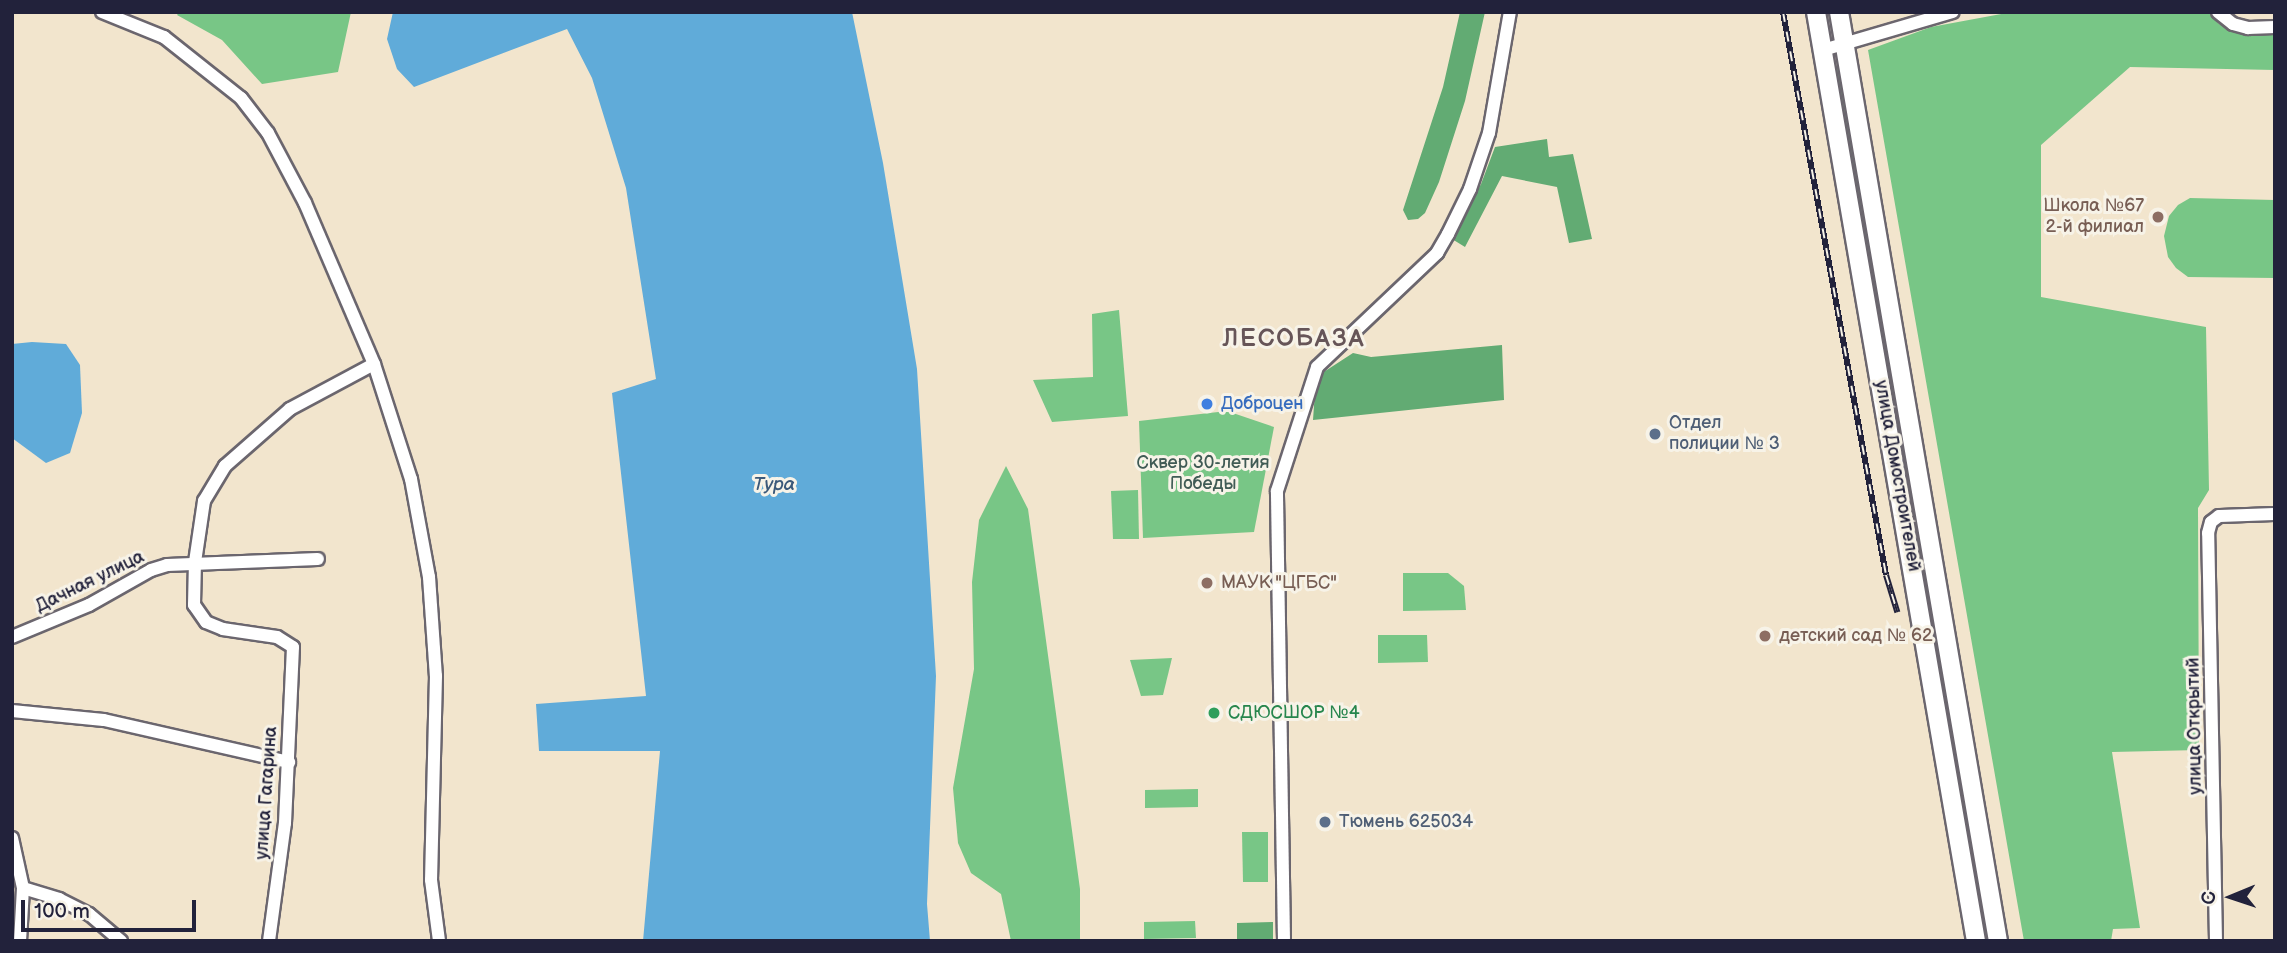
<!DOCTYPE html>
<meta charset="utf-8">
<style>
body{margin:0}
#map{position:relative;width:2287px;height:953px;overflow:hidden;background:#f2e5cd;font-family:"Balsamiq Sans",sans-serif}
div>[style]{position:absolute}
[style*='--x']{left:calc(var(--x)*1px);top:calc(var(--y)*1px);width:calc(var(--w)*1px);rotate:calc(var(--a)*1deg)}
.green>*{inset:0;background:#78c686}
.forest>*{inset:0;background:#62ab73}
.water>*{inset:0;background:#60abd9}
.roads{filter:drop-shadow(2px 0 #6b666e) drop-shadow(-2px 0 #6b666e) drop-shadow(0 2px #6b666e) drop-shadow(0 -2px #6b666e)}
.street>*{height:12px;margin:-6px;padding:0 6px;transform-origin:6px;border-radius:6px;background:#fff}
.secondary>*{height:18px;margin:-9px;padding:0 9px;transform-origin:9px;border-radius:9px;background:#fff}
.rail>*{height:6px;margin-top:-3px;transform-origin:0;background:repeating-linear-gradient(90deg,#f7f3e8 0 10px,#22223b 0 20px);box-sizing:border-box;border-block:2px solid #22223b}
.dots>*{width:19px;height:19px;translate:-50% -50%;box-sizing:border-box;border:4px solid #f7f3e8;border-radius:50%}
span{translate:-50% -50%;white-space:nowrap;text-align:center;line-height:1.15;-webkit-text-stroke:6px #f7f3e8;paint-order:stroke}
.education-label{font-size:18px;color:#785e54}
.right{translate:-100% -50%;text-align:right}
.left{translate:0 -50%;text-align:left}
.shop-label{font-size:18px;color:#366cbe}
.service-label{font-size:18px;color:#4e5e75}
.park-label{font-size:18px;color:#405b55}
.street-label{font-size:18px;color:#22223b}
.leisure-label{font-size:18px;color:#27864d}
.water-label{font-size:19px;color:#3b597a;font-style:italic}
.district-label{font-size:24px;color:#665558;font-weight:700;letter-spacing:2px}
.frame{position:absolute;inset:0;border:14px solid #22223b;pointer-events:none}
.north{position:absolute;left:2196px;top:862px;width:70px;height:70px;-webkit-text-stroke:5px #f7f3e8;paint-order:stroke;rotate:268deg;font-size:19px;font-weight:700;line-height:28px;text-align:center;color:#22223b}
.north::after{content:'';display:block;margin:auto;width:24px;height:32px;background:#22223b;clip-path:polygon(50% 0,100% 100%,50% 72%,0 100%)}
.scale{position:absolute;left:21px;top:900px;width:175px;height:32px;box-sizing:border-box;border:4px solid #22223b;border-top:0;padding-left:9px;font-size:21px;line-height:24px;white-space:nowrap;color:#22223b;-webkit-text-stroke:5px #f7f3e8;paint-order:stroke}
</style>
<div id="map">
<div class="green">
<div style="clip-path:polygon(179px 12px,351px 12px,338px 72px,262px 84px,222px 40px,177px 15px)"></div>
<div style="clip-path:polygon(2012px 12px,2209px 12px,2219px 24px,2240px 33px,2275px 33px,2275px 70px,2130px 67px,2041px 145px,2041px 297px,2206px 327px,2209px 490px,2198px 508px,2199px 750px,2112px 752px,2140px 928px,2113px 929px,2111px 941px,2024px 941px,1868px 50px,1931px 27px)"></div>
<div style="clip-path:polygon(1839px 64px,1989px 933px,1985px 937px,1834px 68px)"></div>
<div style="clip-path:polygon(2190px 198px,2275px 200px,2275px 278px,2188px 277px,2176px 268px,2168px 257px,2164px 236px,2169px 216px,2178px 205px)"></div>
<div style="clip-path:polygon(1119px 310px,1128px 416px,1052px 422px,1033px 380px,1093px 377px,1092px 314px)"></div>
<div style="clip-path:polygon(1227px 411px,1274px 427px,1254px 532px,1143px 538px,1139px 421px)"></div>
<div style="clip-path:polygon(1006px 466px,1028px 509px,1080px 889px,1080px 941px,1011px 941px,1001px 894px,971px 873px,958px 843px,953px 788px,974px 669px,972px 582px,979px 520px)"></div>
<div style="clip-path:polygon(1138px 490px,1139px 539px,1113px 539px,1111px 491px)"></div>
<div style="clip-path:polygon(1403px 573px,1448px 573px,1464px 586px,1466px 610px,1403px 611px)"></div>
<div style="clip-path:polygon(1378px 635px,1427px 635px,1428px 662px,1378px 663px)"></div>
<div style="clip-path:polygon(1172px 658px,1163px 695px,1141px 696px,1130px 660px)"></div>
<div style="clip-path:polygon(1198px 789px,1198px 807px,1145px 808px,1145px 790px)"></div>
<div style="clip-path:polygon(1242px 832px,1268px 832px,1268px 882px,1243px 882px)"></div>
<div style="clip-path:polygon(1195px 921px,1196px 938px,1144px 939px,1144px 922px)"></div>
</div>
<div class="forest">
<div style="clip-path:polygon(1460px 12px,1485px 12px,1465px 101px,1439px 182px,1425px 213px,1418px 219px,1408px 220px,1403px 210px,1443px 87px)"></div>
<div style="clip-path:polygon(1547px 139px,1549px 157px,1573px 154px,1592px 239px,1569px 243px,1557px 187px,1502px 176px,1465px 247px,1452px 239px,1481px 184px,1495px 147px)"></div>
<div style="clip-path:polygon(1502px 345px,1504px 400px,1313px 420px,1316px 377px,1353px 353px,1371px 357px)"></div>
<div style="clip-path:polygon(1273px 922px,1273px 941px,1237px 941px,1237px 923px)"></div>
</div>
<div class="water">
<div style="clip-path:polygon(393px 12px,852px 12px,883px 163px,917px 369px,936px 676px,927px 904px,930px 941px,643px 941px,660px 751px,539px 751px,536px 704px,646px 696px,612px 393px,656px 379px,626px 188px,592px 78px,567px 29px,414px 87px,397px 69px,387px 39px)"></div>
<div style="clip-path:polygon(32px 342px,66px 344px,80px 365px,82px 413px,70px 453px,46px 463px,12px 438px,12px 344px)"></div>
</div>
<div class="roads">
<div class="street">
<div style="--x:102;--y:12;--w:67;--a:22"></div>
<div style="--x:164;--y:37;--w:98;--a:38.4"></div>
<div style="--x:241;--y:98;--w:44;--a:52.4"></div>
<div style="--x:268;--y:133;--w:79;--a:62.1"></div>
<div style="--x:305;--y:203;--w:175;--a:66.8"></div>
<div style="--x:374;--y:364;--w:121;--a:72.2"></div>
<div style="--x:411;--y:479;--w:100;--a:79.6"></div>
<div style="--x:429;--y:577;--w:99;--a:86"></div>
<div style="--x:436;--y:676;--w:204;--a:91.4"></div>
<div style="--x:431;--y:880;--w:62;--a:82.5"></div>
<div style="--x:2218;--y:12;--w:19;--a:39"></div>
<div style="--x:2233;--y:24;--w:16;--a:15"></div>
<div style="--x:2248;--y:28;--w:27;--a:-2"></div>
<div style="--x:1823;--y:50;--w:135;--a:-16.3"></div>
<div style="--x:12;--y:637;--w:83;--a:-22.6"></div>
<div style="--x:89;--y:605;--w:71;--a:-29.4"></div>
<div style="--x:151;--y:570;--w:17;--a:-17"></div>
<div style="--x:167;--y:565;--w:151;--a:-2.3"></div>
<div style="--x:12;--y:711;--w:92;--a:5.6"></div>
<div style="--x:104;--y:720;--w:190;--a:12.8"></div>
<div style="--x:12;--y:838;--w:51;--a:77.6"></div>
<div style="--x:23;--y:888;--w:53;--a:93.2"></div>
<div style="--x:23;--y:888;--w:38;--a:17"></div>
<div style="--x:59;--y:899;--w:34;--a:27"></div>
<div style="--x:89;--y:914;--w:42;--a:40.2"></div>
<div style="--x:269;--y:941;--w:119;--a:-82.3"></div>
<div style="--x:285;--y:823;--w:176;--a:-87.4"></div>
<div style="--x:293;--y:647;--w:19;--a:-148"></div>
<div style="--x:277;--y:637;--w:55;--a:-171.6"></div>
<div style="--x:223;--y:629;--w:18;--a:-158"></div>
<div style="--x:206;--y:622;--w:21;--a:-125"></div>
<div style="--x:194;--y:605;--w:43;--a:-88.7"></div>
<div style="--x:195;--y:562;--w:62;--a:-81.6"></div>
<div style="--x:204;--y:501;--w:41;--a:-59"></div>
<div style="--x:225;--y:466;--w:86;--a:-41.2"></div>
<div style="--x:290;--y:409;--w:95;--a:-28.2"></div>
<div style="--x:1284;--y:941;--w:450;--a:-90.9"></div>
<div style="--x:1277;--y:491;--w:130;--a:-72.1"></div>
<div style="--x:1317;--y:367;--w:166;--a:-43.5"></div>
<div style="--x:1437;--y:253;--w:22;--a:-60"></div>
<div style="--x:1448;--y:234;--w:50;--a:-63.9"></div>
<div style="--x:1470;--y:189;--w:59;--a:-71.3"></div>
<div style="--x:1489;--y:133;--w:123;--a:-80.2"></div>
<div style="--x:2216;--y:941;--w:408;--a:-91.1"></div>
<div style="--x:2208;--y:533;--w:11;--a:-75"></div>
<div style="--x:2211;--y:522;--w:10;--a:-37"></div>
<div style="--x:2219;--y:516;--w:56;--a:-2"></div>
</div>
<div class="secondary">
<div style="--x:1816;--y:12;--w:943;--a:80.23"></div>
<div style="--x:1839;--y:12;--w:943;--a:80.29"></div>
</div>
</div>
<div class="rail">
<div style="--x:1783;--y:12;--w:572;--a:79.63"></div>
<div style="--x:1886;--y:575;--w:39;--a:73"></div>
</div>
<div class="dots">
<div style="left:2158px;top:217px;background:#8d6e63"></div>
<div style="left:1207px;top:404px;background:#3f7fe0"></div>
<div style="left:1655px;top:434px;background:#5c6f8a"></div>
<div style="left:1207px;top:583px;background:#8d6e63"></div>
<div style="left:1765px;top:636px;background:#8d6e63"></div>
<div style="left:1214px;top:713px;background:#2e9e5b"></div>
<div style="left:1325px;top:822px;background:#5c6f8a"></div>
</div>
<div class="education-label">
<span class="right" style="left:2144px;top:217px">Школа №67<br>2-й филиал</span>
<span class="left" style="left:1221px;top:583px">МАУК "ЦГБС"</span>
<span class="left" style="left:1779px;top:636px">детский сад № 62</span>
</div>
<div class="shop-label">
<span class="left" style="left:1221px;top:404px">Доброцен</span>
</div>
<div class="service-label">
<span class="left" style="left:1669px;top:434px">Отдел<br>полиции № 3</span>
<span class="left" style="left:1339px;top:822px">Тюмень 625034</span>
</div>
<div class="park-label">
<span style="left:1203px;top:474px">Сквер 30-летия<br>Победы</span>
</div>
<div class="street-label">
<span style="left:1897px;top:476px;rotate:80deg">улица Домостроителей</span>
<span style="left:90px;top:582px;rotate:-26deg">Дачная улица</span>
<span style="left:2195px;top:726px;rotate:-91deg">улица Открытий</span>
<span style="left:267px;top:793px;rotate:-86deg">улица Гагарина</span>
</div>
<div class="leisure-label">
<span class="left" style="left:1228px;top:713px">СДЮСШОР №4</span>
</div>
<div class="water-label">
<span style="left:774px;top:485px">Тура</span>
</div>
<div class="district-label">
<span style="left:1294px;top:339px">ЛЕСОБАЗА</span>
</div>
<div class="frame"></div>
<div class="north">С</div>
<div class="scale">100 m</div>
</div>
